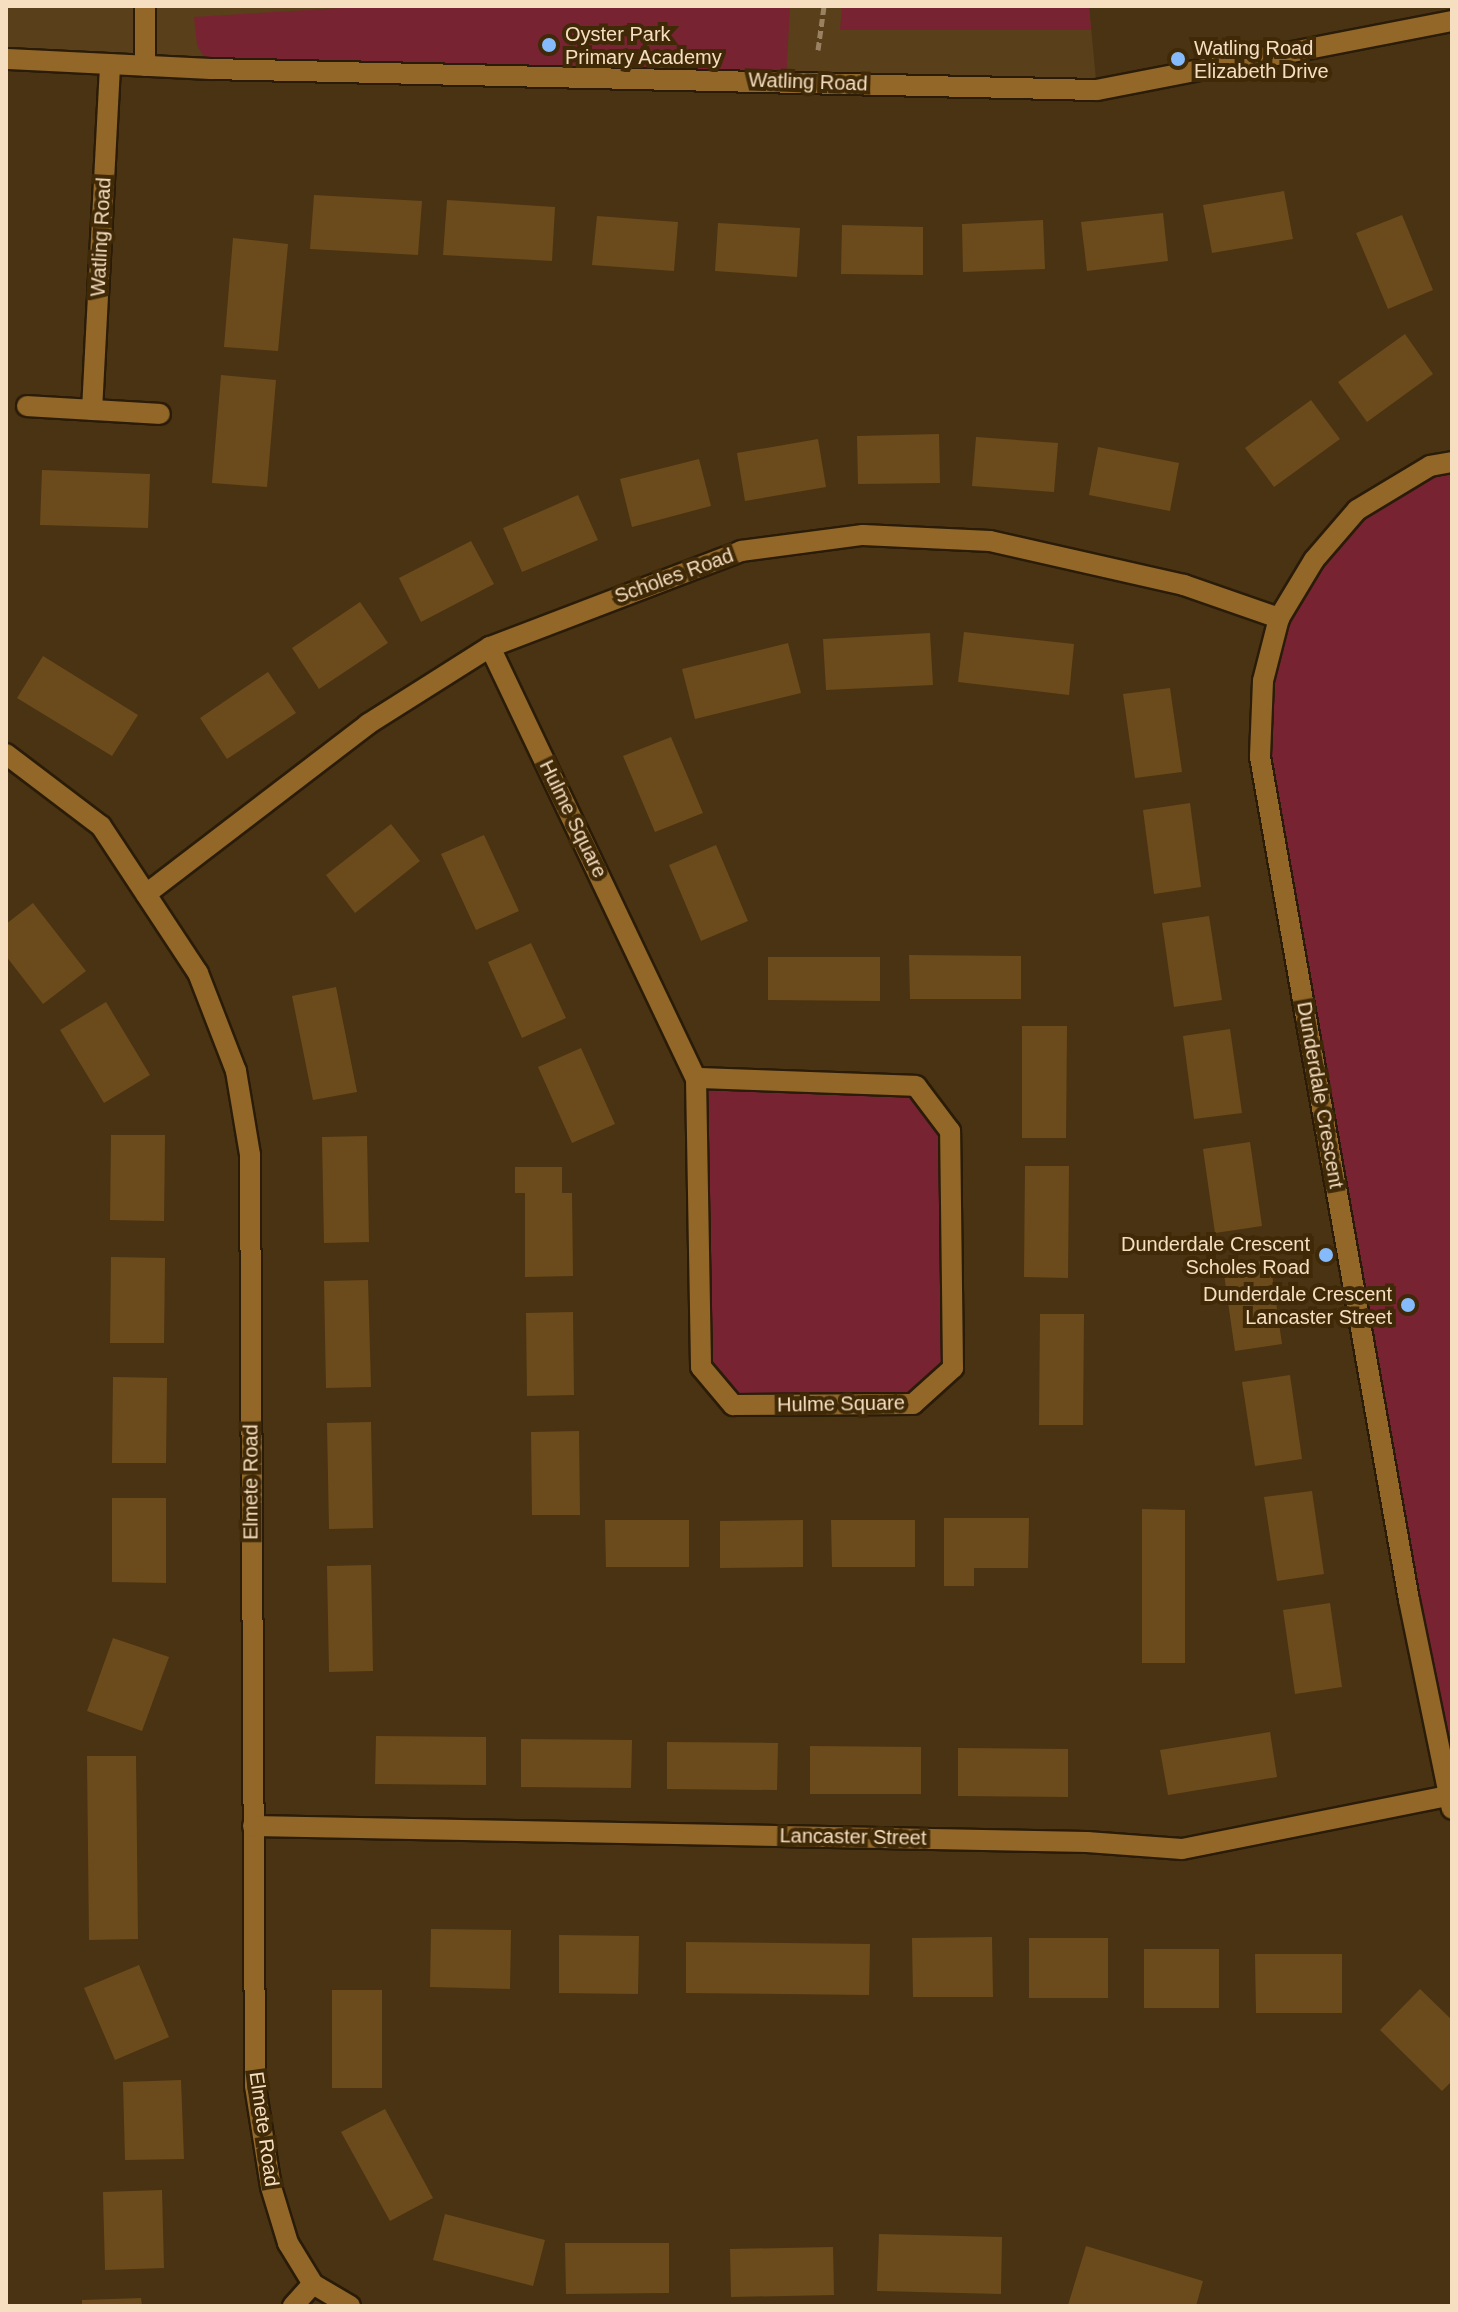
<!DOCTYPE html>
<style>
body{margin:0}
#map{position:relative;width:1458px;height:2312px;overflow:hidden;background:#4a3312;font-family:Arial,sans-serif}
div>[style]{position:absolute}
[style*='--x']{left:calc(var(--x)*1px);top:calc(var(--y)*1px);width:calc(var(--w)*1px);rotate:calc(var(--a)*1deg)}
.built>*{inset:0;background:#593f1a}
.green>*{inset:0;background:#782332}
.building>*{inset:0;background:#6b4b1b}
.path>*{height:5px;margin-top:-2.5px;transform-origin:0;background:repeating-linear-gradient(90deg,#998162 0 8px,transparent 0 12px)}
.roads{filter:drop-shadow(2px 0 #2a1c09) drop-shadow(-2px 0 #2a1c09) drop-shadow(0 2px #2a1c09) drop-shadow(0 -2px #2a1c09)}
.minor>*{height:20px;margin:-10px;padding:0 10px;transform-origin:10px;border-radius:10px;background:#926728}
.dots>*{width:22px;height:22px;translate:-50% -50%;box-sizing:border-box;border:4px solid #3f2906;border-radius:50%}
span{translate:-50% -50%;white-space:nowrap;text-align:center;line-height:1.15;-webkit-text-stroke:8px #3f2906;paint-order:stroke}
.poi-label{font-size:20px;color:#f6dec0}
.left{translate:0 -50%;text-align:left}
.right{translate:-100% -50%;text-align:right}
.street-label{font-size:20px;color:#f6dec0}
.frame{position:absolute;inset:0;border:8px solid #f6dec0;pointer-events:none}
</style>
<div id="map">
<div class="built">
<div style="clip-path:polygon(6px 6px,1089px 6px,1097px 90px,6px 59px)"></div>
</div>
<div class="green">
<div style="clip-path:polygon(374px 6px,790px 6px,786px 81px,211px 69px,197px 45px,194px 17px)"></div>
<div style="clip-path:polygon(842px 6px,1089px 6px,1091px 30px,840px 30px)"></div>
<div style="clip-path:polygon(1452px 462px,1452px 1809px,1260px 757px,1263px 681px,1314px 560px,1357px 510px)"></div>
<div style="clip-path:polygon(696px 1078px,916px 1086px,950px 1131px,953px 1368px,913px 1404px,733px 1405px,701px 1367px)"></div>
</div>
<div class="building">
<div style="clip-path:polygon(1284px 191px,1293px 239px,1212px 253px,1203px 205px)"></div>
<div style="clip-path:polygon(314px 195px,422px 201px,418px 255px,310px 249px)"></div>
<div style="clip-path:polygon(447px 200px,555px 207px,552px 261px,443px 255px)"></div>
<div style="clip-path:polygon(1163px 213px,1168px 261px,1087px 271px,1081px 222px)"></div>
<div style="clip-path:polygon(1402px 215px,1433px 290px,1388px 309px,1356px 233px)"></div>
<div style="clip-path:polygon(597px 216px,678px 222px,674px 271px,592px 265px)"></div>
<div style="clip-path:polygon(1043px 220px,1045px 269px,963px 272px,962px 224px)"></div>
<div style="clip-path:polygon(718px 223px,800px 228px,797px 277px,715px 271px)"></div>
<div style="clip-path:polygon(842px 225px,923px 227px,923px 275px,841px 274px)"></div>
<div style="clip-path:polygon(233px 238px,288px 244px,278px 351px,224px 347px)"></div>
<div style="clip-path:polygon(1405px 334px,1433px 374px,1367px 422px,1338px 382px)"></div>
<div style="clip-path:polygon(221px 375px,276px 380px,267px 487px,212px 483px)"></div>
<div style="clip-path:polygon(1311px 400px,1340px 439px,1274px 487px,1245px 448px)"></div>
<div style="clip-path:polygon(939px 434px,940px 483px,858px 484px,857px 436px)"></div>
<div style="clip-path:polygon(976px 437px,1058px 443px,1054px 492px,972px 486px)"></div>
<div style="clip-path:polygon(818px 439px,826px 487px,745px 501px,737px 453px)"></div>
<div style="clip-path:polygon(1098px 447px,1179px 463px,1170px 511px,1089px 495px)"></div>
<div style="clip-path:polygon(699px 459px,711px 506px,632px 527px,620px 479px)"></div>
<div style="clip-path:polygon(42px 470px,150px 474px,148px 528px,40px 525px)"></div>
<div style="clip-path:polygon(578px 495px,598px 540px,522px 572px,503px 528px)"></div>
<div style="clip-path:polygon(471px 541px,494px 584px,421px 622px,399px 578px)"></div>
<div style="clip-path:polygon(360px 602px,388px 643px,319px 689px,292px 648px)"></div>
<div style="clip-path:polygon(964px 632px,1074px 644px,1069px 695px,958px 682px)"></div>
<div style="clip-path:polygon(930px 633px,933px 685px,826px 690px,823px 639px)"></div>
<div style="clip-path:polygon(788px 643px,801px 693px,695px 719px,682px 669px)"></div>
<div style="clip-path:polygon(43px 656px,138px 715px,112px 756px,17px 698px)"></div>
<div style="clip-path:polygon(268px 672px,296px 713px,227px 759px,200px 718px)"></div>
<div style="clip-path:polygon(1170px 688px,1182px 772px,1135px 778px,1123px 694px)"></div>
<div style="clip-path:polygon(671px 737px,703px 813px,655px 832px,623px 756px)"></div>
<div style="clip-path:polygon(1190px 803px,1201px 887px,1154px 894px,1143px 810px)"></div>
<div style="clip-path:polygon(391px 824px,420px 861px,355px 913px,326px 875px)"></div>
<div style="clip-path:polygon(484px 835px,519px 911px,476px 930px,441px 854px)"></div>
<div style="clip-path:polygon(716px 845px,748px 921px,701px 941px,669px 865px)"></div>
<div style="clip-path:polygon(33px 903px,86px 971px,43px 1004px,6px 956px,6px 924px)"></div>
<div style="clip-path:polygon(1209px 916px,1222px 1000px,1174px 1007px,1162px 923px)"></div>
<div style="clip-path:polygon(531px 943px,566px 1018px,522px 1038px,488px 962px)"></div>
<div style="clip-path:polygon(909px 955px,1021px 956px,1021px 999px,910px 999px)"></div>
<div style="clip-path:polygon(768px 957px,880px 957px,880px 1001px,768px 1000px)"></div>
<div style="clip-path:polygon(336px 987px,357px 1092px,313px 1100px,292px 996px)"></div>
<div style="clip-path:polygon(106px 1002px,150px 1075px,104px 1103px,60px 1030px)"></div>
<div style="clip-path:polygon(1022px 1026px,1067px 1026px,1066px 1138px,1022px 1138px)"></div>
<div style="clip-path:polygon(1230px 1029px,1242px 1113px,1194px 1119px,1183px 1036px)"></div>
<div style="clip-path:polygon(581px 1048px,615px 1124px,572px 1143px,538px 1067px)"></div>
<div style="clip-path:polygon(111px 1135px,165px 1135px,164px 1221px,110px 1220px)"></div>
<div style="clip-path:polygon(367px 1136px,369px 1242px,324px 1243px,322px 1137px)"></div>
<div style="clip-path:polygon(1250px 1142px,1262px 1226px,1215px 1233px,1203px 1149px)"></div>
<div style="clip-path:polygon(1025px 1166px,1069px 1166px,1068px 1278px,1024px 1277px)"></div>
<div style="clip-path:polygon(515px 1167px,562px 1167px,562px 1193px,572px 1193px,573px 1276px,525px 1277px,525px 1193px,515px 1193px)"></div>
<div style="clip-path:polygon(111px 1257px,165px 1258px,164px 1343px,110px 1343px)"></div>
<div style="clip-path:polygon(1270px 1260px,1282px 1344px,1235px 1351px,1223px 1267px)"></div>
<div style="clip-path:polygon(368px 1280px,371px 1387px,326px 1388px,324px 1281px)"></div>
<div style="clip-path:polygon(573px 1312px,574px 1395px,527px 1396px,526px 1313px)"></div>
<div style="clip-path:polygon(1040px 1314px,1084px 1314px,1083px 1425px,1039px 1425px)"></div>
<div style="clip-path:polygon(1290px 1375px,1302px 1459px,1255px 1466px,1242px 1382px)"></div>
<div style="clip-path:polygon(113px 1377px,167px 1378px,166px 1463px,112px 1463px)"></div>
<div style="clip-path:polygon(371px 1422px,373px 1528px,329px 1529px,327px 1423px)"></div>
<div style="clip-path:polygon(579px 1431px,580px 1515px,532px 1515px,531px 1432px)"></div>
<div style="clip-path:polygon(1312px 1491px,1324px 1574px,1277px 1581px,1264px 1497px)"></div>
<div style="clip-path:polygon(112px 1498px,166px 1498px,166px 1583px,112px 1582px)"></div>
<div style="clip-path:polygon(1142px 1509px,1185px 1510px,1185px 1663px,1142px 1663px)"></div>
<div style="clip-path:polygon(944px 1518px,1029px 1518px,1028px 1568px,974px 1568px,974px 1586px,944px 1586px)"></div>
<div style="clip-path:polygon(605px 1520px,689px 1520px,689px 1567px,606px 1567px)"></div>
<div style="clip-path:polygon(803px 1520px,803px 1567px,720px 1568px,720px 1521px)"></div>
<div style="clip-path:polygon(831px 1520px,915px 1520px,915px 1567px,832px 1567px)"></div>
<div style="clip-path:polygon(371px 1565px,373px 1671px,329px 1672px,327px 1566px)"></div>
<div style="clip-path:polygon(1330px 1603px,1342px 1687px,1295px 1694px,1283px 1610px)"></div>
<div style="clip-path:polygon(113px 1638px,169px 1657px,142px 1731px,87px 1711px)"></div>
<div style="clip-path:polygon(1270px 1732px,1277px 1777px,1168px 1795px,1160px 1750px)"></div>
<div style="clip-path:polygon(376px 1736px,486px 1737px,486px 1785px,375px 1784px)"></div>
<div style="clip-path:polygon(521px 1739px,632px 1740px,631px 1788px,521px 1787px)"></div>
<div style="clip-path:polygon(667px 1742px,778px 1743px,777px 1790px,667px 1789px)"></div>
<div style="clip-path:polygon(810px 1746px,921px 1747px,921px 1794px,810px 1794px)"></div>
<div style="clip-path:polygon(958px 1748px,1068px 1749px,1068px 1797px,958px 1796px)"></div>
<div style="clip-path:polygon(87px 1756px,136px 1756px,138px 1939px,89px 1940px)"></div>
<div style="clip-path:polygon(431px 1929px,511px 1930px,510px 1989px,430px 1987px)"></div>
<div style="clip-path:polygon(559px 1935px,639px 1936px,638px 1994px,559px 1993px)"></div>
<div style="clip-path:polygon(992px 1937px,993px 1997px,913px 1997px,912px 1938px)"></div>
<div style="clip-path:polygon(1029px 1938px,1108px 1938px,1108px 1998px,1029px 1998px)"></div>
<div style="clip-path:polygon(686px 1942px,870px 1944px,869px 1995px,686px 1993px)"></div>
<div style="clip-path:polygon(1144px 1949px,1219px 1949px,1219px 2008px,1144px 2008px)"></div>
<div style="clip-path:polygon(1255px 1954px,1342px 1954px,1342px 2013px,1256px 2013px)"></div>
<div style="clip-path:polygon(139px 1965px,169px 2037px,115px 2060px,84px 1988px)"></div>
<div style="clip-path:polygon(1420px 1989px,1452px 2020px,1452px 2081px,1442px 2091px,1380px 2030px)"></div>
<div style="clip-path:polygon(332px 1990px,382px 1990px,382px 2088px,332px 2088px)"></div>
<div style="clip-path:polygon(181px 2080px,184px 2159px,125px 2160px,123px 2082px)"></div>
<div style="clip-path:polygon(385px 2109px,433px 2198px,390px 2221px,341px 2132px)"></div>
<div style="clip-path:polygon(162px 2190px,164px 2268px,105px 2270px,103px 2192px)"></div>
<div style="clip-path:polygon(445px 2214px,545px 2240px,533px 2286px,433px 2260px)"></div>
<div style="clip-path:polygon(879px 2234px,1002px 2237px,1001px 2294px,877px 2291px)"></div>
<div style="clip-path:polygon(565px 2243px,669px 2243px,669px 2293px,566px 2294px)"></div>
<div style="clip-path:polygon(1086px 2246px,1203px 2281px,1196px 2306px,1068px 2305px)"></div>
<div style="clip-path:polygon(833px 2247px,834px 2295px,731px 2297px,730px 2249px)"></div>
<div style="clip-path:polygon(141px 2298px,142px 2306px,82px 2306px,82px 2300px)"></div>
</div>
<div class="path">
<div style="--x:818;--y:50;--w:44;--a:-82.2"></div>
</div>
<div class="roads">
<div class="minor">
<div style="--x:6;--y:59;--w:205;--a:2.8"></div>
<div style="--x:211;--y:69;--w:886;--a:1.36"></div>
<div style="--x:1097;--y:90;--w:362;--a:-11"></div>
<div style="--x:145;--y:66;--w:60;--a:-90"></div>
<div style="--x:27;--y:406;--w:133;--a:3.4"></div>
<div style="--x:92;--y:410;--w:346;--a:-87"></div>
<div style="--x:1452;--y:462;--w:22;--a:170"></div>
<div style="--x:1430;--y:466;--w:85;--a:148.9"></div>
<div style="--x:1357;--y:510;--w:66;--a:130.7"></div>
<div style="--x:1314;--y:560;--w:68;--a:121.1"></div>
<div style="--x:1279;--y:618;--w:65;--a:104.3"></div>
<div style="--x:1263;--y:681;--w:76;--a:92.3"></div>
<div style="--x:1260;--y:757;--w:856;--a:79.98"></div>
<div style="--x:1409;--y:1600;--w:213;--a:78.4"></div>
<div style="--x:490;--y:647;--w:478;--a:64.5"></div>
<div style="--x:696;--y:1078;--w:289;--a:89"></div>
<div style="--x:701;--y:1367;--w:50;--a:49.9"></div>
<div style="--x:733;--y:1405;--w:180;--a:-0.3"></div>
<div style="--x:913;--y:1404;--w:54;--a:-42"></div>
<div style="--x:953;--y:1368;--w:237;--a:-90.7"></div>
<div style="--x:950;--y:1131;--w:56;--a:-127.1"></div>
<div style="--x:916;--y:1086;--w:220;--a:-177.9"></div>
<div style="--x:6;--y:754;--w:119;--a:37.2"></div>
<div style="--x:101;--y:826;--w:176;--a:56.6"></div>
<div style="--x:198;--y:973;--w:105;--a:68.8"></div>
<div style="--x:236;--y:1071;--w:85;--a:80.5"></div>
<div style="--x:250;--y:1155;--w:931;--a:89.69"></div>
<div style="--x:255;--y:2086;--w:102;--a:81"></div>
<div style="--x:271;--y:2187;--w:59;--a:73.1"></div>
<div style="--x:288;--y:2243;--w:48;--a:58.6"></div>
<div style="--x:313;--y:2284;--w:43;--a:30.7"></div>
<div style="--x:146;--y:894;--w:280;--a:-37.4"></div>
<div style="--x:368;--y:724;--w:144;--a:-32.3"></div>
<div style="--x:490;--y:647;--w:269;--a:-20.9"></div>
<div style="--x:741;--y:551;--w:123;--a:-7.5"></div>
<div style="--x:863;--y:535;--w:127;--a:2.7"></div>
<div style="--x:990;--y:541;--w:199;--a:12.8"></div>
<div style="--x:1184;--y:585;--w:101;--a:19.2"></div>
<div style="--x:253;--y:1826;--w:834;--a:1.1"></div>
<div style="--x:1087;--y:1842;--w:95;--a:4.2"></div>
<div style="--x:1182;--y:1849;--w:271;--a:-11.3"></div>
<div style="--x:293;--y:2306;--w:30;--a:-48"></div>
</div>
</div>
<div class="dots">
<div style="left:549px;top:45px;background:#86bbfb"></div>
<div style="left:1178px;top:59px;background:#86bbfb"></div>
<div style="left:1326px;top:1255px;background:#86bbfb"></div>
<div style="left:1408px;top:1305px;background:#86bbfb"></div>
</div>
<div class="poi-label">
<span class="left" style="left:565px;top:46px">Oyster Park<br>Primary Academy</span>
<span class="left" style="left:1194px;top:60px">Watling Road<br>Elizabeth Drive</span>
<span class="right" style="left:1310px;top:1256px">Dunderdale Crescent<br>Scholes Road</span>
<span class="right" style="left:1392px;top:1306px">Dunderdale Crescent<br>Lancaster Street</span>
</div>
<div class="street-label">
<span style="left:808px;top:82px;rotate:2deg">Watling Road</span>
<span style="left:101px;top:237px;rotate:-87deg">Watling Road</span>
<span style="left:674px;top:576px;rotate:-20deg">Scholes Road</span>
<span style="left:573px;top:819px;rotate:64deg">Hulme Square</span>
<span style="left:1320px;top:1095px;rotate:80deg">Dunderdale Crescent</span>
<span style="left:841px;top:1404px;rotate:-1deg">Hulme Square</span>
<span style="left:251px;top:1482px;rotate:-90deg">Elmete Road</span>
<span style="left:853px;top:1837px;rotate:1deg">Lancaster Street</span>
<span style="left:264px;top:2129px;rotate:82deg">Elmete Road</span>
</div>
<div class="frame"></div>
</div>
